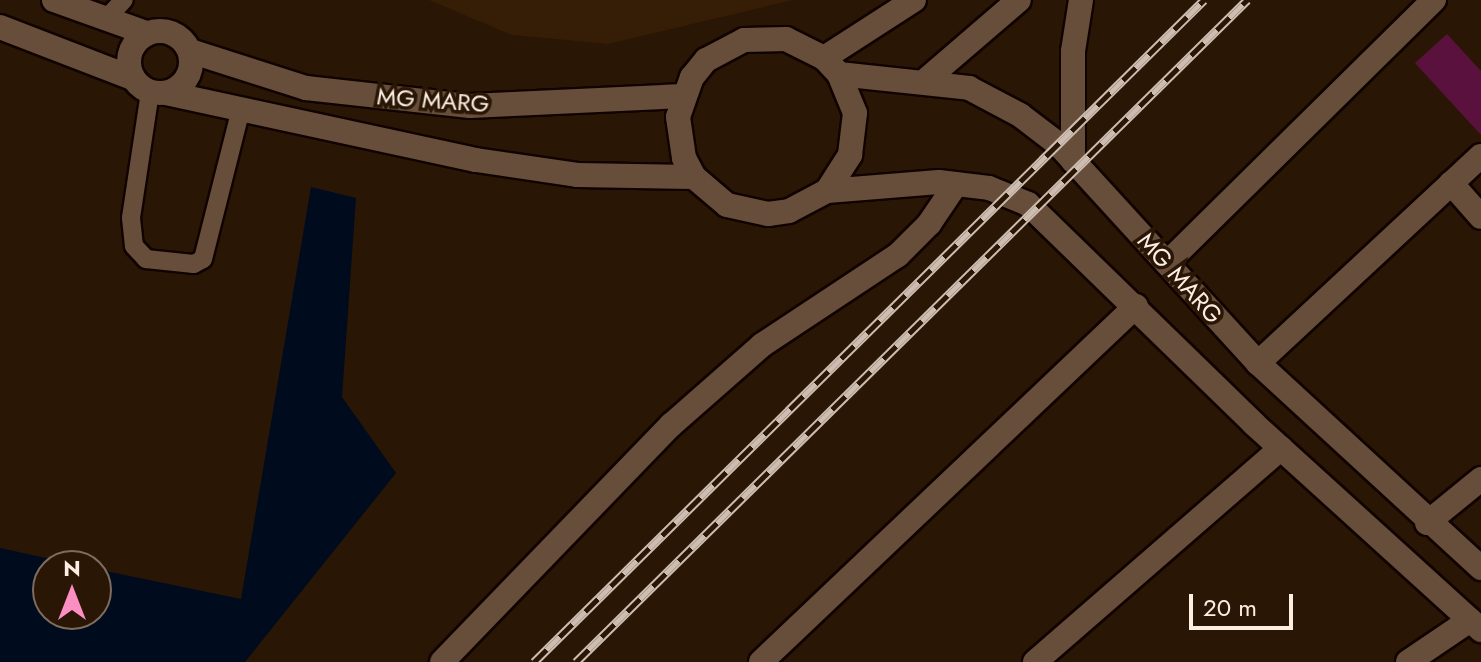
<!DOCTYPE html>
<style>
body{margin:0}
#map{position:relative;width:1481px;height:662px;overflow:hidden;background:#2a1605;font-family:Jost,sans-serif}
div>[style]{position:absolute}
[style*='--x']{left:calc(var(--x)*1px);top:calc(var(--y)*1px);width:calc(var(--w)*1px);rotate:calc(var(--a)*1deg)}
.built>*{inset:0;background:#361d05}
.water>*{inset:0;background:#000b1d}
.building>*{inset:0;background:#5b113e}
.roads{filter:drop-shadow(2px 0 #110300) drop-shadow(-2px 0 #110300) drop-shadow(0 2px #110300) drop-shadow(0 -2px #110300)}
.service>*{height:18px;margin:-9px;padding:0 9px;transform-origin:9px;border-radius:9px;background:#664e3b}
.minor>*{height:24px;margin:-12px;padding:0 12px;transform-origin:12px;border-radius:12px;background:#664e3b}
.tertiary>*{height:24px;margin:-12px;padding:0 12px;transform-origin:12px;border-radius:12px;background:#664e3b}
.secondary>*{height:24px;margin:-12px;padding:0 12px;transform-origin:12px;border-radius:12px;background:#664e3b}
.secondary>.ring{margin:-12px;padding:0;box-sizing:content-box;background:none;border:24px solid #664e3b;border-radius:50%}
.rail>*{height:9px;margin-top:-4.5px;transform-origin:0;background:repeating-linear-gradient(90deg,#2a1605 0 18px,#cdbdb1 0 36px);box-sizing:border-box;border-block:2px solid #cdbdb1}
span{translate:-50% -50%;white-space:nowrap;text-align:center;line-height:1.15;-webkit-text-stroke:7px #2a1605;paint-order:stroke}
.street-label{font-size:24px;color:#fceee3}
.north{position:absolute;left:32px;top:550px;width:80px;height:80px;box-sizing:border-box;background:#2a1605;border:2px solid #7e6c5e;border-radius:50%;rotate:0deg;font-size:22px;font-weight:700;line-height:32px;text-align:center;color:#fceee3}
.north::after{content:'';display:block;margin:auto;width:28px;height:36px;background:#fb8fc4;clip-path:polygon(50% 0,100% 100%,50% 72%,0 100%)}
.scale{position:absolute;left:1189px;top:594px;width:104px;height:36px;box-sizing:border-box;border:4px solid #fceee3;border-top:0;padding-left:10px;font-size:24px;line-height:28px;white-space:nowrap;color:#fceee3;-webkit-text-stroke:6px #2a1605;paint-order:stroke}
</style>
<div id="map">
<div class="built">
<div style="clip-path:polygon(429px 0,793px 0,608px 44px,512px 35px)"></div>
</div>
<div class="water">
<div style="clip-path:polygon(311px 187px,356px 198px,342px 397px,396px 473px,245px 662px,0 662px,0 548px,83px 566px,48px 566px,48px 614px,96px 614px,96px 569px,241px 599px)"></div>
</div>
<div class="building">
<div style="clip-path:polygon(1447px 34px,1481px 71px,1481px 135px,1415px 63px)"></div>
</div>
<div class="roads">
<div class="service">
<div style="--x:106;--y:19;--w:26;--a:-47"></div>
<div style="--x:150;--y:92;--w:127;--a:98.6"></div>
<div style="--x:131;--y:218;--w:28;--a:84"></div>
<div style="--x:134;--y:246;--w:18;--a:47"></div>
<div style="--x:146;--y:259;--w:48;--a:5.9"></div>
<div style="--x:194;--y:264;--w:10;--a:-29"></div>
<div style="--x:203;--y:259;--w:155;--a:-75.8"></div>
</div>
<div class="minor">
<div style="--x:1451;--y:183;--w:45;--a:48.6"></div>
<div style="--x:1167;--y:263;--w:375;--a:-44.6"></div>
<div style="--x:1258;--y:363;--w:304;--a:-42.9"></div>
<div style="--x:1427;--y:523;--w:70;--a:-39.2"></div>
<div style="--x:442;--y:662;--w:330;--a:-46"></div>
<div style="--x:671;--y:425;--w:121;--a:-41.3"></div>
<div style="--x:762;--y:345;--w:163;--a:-33.5"></div>
<div style="--x:898;--y:255;--w:44;--a:-45"></div>
<div style="--x:929;--y:224;--w:48;--a:-56"></div>
<div style="--x:761;--y:662;--w:517;--a:-43.51"></div>
<div style="--x:1035;--y:662;--w:326;--a:-41"></div>
<div style="--x:1408;--y:662;--w:75;--a:-34.1"></div>
</div>
<div class="tertiary">
<div style="--x:824;--y:58;--w:107;--a:-32.8"></div>
<div style="--x:927;--y:79;--w:121;--a:-40.7"></div>
<div style="--x:1073;--y:161;--w:110;--a:-90"></div>
<div style="--x:1073;--y:51;--w:52;--a:-81.1"></div>
</div>
<div class="secondary">
<div style="--x:54;--y:0;--w:98;--a:19.7"></div>
<div style="--x:0;--y:27;--w:142;--a:21.1"></div>
<div class="ring" style="left:129px;top:31px;width:38px;height:38px"></div>
<div style="--x:190;--y:51;--w:122;--a:17.7"></div>
<div style="--x:306;--y:88;--w:165;--a:6.3"></div>
<div style="--x:470;--y:106;--w:213;--a:-2.7"></div>
<div style="--x:839;--y:74;--w:131;--a:6.1"></div>
<div style="--x:969;--y:88;--w:58;--a:27.9"></div>
<div style="--x:1020;--y:115;--w:48;--a:37.3"></div>
<div style="--x:1058;--y:144;--w:297;--a:47.6"></div>
<div style="--x:1258;--y:363;--w:303;--a:42.6"></div>
<div style="--x:166;--y:93;--w:317;--a:12.2"></div>
<div style="--x:476;--y:160;--w:102;--a:8.4"></div>
<div style="--x:577;--y:175;--w:117;--a:1"></div>
<div style="--x:694;--y:177;--w:43;--a:40.3"></div>
<div style="--x:727;--y:205;--w:42;--a:12.4"></div>
<div style="--x:768;--y:214;--w:21;--a:-8"></div>
<div style="--x:789;--y:211;--w:43;--a:-27.8"></div>
<div style="--x:827;--y:191;--w:43;--a:-57.4"></div>
<div style="--x:850;--y:155;--w:42;--a:-83.2"></div>
<div style="--x:855;--y:113;--w:42;--a:-112.3"></div>
<div style="--x:839;--y:74;--w:22;--a:-133"></div>
<div style="--x:824;--y:58;--w:42;--a:-153.4"></div>
<div style="--x:786;--y:39;--w:42;--a:178.6"></div>
<div style="--x:744;--y:40;--w:43;--a:152.2"></div>
<div style="--x:706;--y:60;--w:22;--a:129"></div>
<div style="--x:692;--y:77;--w:42;--a:109.3"></div>
<div style="--x:678;--y:117;--w:41;--a:81.7"></div>
<div style="--x:684;--y:158;--w:21;--a:62"></div>
<div style="--x:827;--y:191;--w:112;--a:-4.6"></div>
<div style="--x:939;--y:182;--w:50;--a:6.8"></div>
<div style="--x:989;--y:188;--w:42;--a:22.3"></div>
<div style="--x:1028;--y:204;--w:315;--a:44.2"></div>
<div style="--x:1254;--y:424;--w:307;--a:42.2"></div>
</div>
</div>
<div class="rail">
<div style="--x:534;--y:662;--w:942;--a:-44.66"></div>
<div style="--x:576;--y:662;--w:943;--a:-44.61"></div>
</div>
<div class="street-label">
<span style="left:433px;top:100px;rotate:4deg">MG MARG</span>
<span style="left:1180px;top:278px;rotate:48deg">MG MARG</span>
</div>
<div class="north">N</div>
<div class="scale">20 m</div>
</div>
